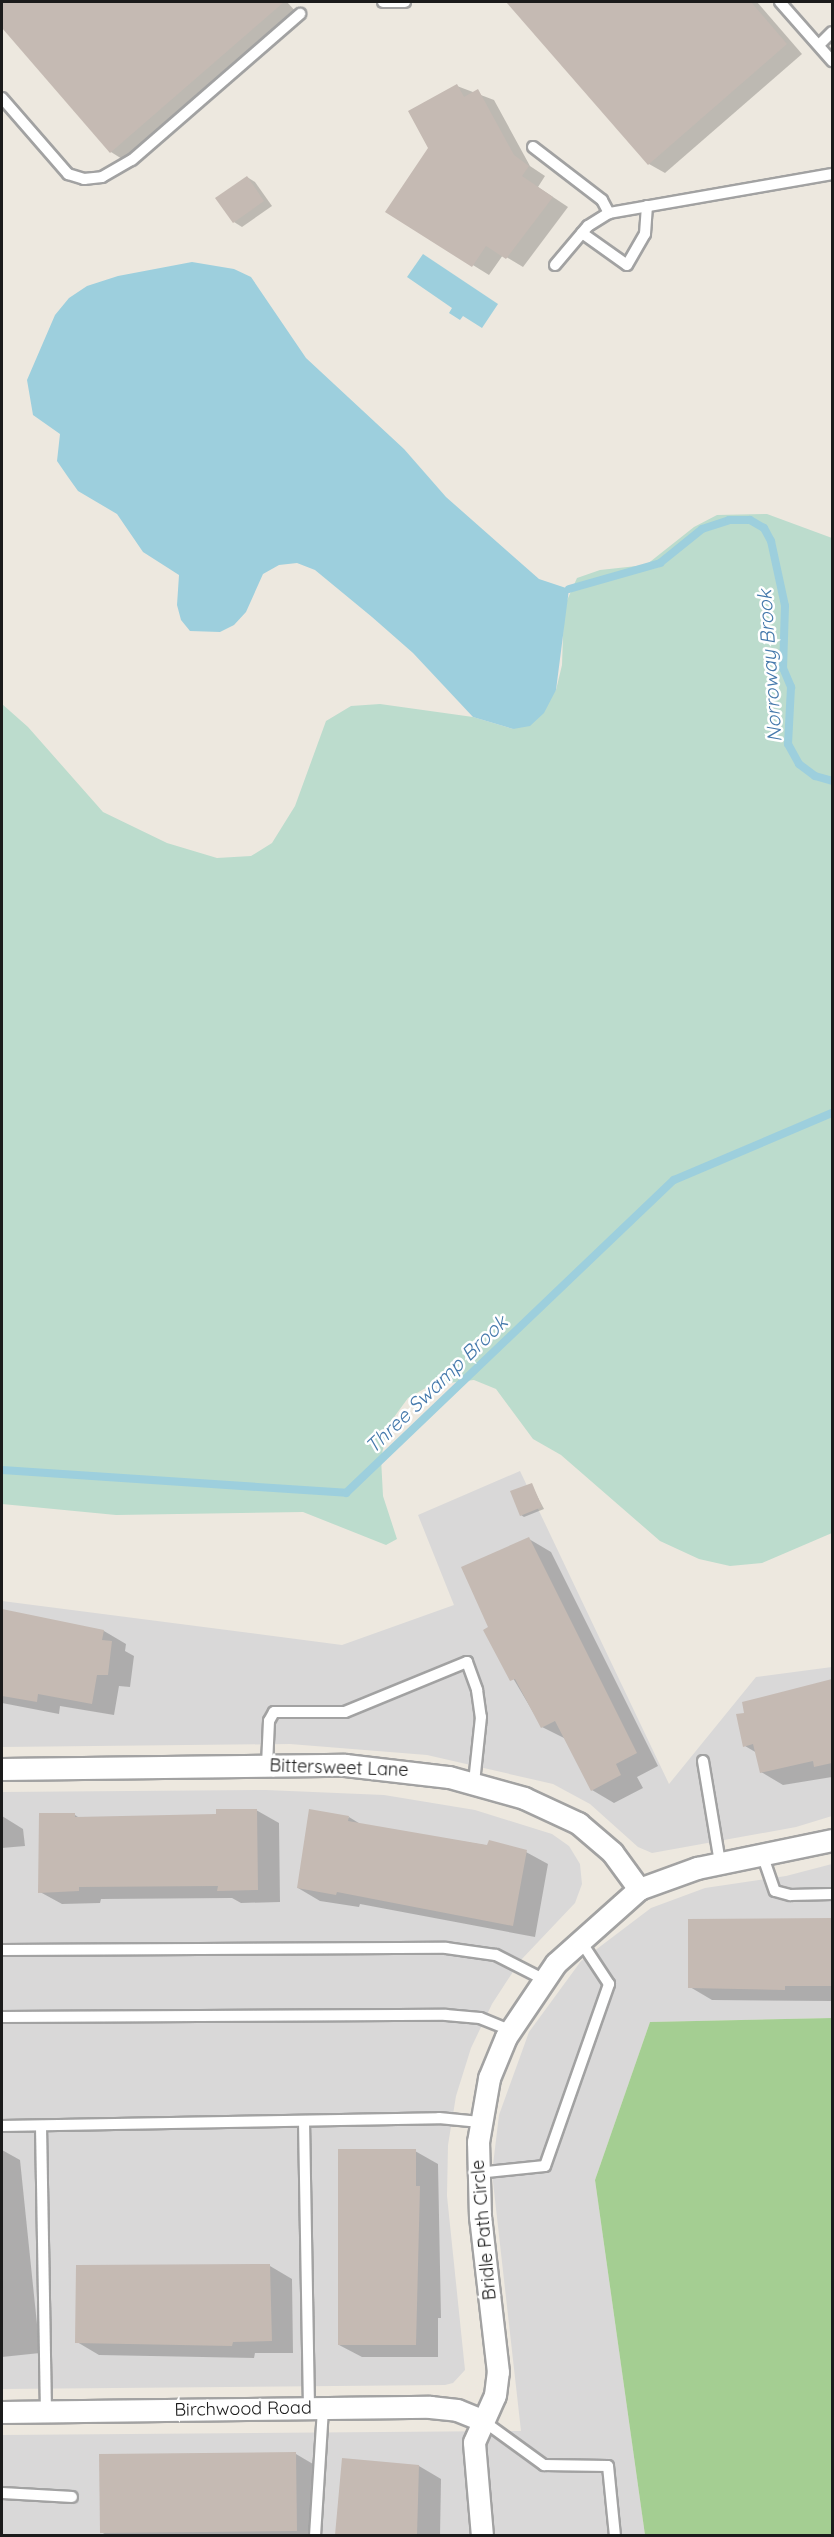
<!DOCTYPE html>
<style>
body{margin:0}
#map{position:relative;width:834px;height:2537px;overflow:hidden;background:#ede8df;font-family:Quicksand,sans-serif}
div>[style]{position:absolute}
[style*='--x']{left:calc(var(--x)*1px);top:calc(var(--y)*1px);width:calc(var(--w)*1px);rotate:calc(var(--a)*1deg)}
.residential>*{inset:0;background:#d9d8d8}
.forest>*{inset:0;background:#a4ce92}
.wetland>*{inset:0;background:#bcdccd}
.water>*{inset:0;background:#9dcfdd}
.shadow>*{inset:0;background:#0003}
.stream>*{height:8px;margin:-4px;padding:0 4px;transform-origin:4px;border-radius:4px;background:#9dcfdd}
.building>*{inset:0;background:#c5bab3}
.roads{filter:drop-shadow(2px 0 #a2a2a2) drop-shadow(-2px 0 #a2a2a2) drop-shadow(0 2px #a2a2a2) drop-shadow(0 -2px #a2a2a2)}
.service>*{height:10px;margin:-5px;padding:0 5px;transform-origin:5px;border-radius:5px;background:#fff}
.minor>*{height:21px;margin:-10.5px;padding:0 10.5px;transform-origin:10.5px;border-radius:10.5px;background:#fff}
span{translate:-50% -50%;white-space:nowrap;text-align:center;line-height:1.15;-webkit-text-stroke:5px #fff;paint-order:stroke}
.street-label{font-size:18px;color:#1b1b1b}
.water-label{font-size:20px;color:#4579ac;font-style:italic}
.frame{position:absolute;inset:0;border:3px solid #1b1b1b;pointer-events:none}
</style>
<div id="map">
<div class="residential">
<div style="clip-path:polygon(520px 1471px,669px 1784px,756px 1677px,832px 1667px,832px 1816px,796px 1827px,652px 1853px,638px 1847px,590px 1804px,553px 1784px,427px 1755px,290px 1744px,2px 1747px,2px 1601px,342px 1645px,454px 1605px,418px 1515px)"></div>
<div style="clip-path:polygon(266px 1790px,384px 1795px,475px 1810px,552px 1834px,569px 1846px,580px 1864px,582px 1884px,575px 1903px,520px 1961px,492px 2004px,471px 2048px,456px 2096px,448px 2145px,447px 2196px,465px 2370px,453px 2383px,445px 2385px,2px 2389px,2px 1792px)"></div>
<div style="clip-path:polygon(832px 1864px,832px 2018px,650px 2022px,595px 2180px,645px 2535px,2px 2535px,2px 2435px,521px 2431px,492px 2173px,499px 2115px,529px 2032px,581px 1961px,651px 1908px,705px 1888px,786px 1876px)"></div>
</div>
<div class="forest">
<div style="clip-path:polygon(832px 2018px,832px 2535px,645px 2535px,595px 2180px,650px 2022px)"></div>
</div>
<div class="wetland">
<div style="clip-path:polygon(767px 514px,832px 538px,832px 1533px,762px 1563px,730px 1566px,699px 1559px,660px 1541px,561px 1455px,533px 1439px,496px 1389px,474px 1380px,431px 1385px,408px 1398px,389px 1424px,381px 1458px,383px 1496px,397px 1539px,386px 1545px,303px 1512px,116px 1515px,2px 1504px,2px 704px,28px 727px,103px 812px,167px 843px,217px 858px,251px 856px,272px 843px,295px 806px,326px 721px,351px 706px,380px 704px,473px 717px,513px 729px,556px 690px,562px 665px,564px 607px,577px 578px,600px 570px,646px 565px,694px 527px,717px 515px)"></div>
</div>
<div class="water">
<div style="clip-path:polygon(423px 254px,498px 304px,482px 328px,463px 316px,460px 320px,449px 313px,452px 308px,407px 277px)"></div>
<div style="clip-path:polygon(192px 262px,234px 269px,251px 277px,306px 358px,404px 449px,446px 497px,539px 579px,569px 589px,556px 690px,544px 713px,530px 726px,513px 729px,473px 717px,413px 653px,372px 617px,315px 570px,297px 563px,279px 565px,263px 574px,246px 612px,234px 625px,220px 632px,190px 631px,181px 620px,177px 605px,179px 575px,143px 552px,117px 514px,78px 491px,68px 477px,57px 461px,60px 434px,33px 415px,27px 380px,55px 315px,69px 298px,87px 286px,118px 276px)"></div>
</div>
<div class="shadow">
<div style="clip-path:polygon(2px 2px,287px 2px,297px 13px,127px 162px,111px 152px,2px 26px)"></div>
<div style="clip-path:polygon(508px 2px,757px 2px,802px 54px,665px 173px,649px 164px)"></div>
<div style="clip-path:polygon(457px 86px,494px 100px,530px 166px,545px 176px,538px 187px,568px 207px,523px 267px,503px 255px,489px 275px,387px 212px,430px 148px)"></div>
<div style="clip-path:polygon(247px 177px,255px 182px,272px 206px,242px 227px,234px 222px)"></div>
<div style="clip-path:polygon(531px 1484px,544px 1509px,524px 1517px,521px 1515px)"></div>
<div style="clip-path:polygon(529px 1539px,551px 1552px,658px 1766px,637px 1777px,643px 1788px,614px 1803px,592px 1790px,566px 1739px,542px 1727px,485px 1631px,490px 1628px)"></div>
<div style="clip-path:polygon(2px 1611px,104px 1631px,126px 1644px,125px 1651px,134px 1656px,130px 1687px,119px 1686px,114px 1715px,60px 1706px,59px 1714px,2px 1703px)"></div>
<div style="clip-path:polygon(832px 1681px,832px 1777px,783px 1785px,761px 1772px,757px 1753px,745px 1746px,744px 1703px)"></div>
<div style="clip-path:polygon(256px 1810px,279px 1823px,280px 1902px,241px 1903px,232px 1898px,101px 1899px,100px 1903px,62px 1904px,40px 1892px,75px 1815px,81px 1819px,218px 1816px)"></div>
<div style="clip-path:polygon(2px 1816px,23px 1829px,25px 1846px,2px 1848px)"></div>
<div style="clip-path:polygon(349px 1817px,362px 1825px,526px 1852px,548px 1864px,535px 1937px,360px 1904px,359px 1907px,320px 1901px,298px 1888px)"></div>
<div style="clip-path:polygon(832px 1919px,832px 2001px,712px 2000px,690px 1987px,689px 1920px)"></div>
<div style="clip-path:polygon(2px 2150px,20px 2160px,40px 2353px,2px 2357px)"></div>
<div style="clip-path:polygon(415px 2151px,438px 2164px,441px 2318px,438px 2318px,438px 2357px,362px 2357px,339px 2345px)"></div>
<div style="clip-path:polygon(270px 2266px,292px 2279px,293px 2353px,255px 2353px,254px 2358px,99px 2355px,77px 2342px)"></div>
<div style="clip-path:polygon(296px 2454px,318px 2467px,318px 2536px,108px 2536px,101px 2532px)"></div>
<div style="clip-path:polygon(343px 2460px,419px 2466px,441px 2479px,440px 2536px,336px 2536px)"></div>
</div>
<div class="stream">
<div style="--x:569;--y:589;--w:95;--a:-15.9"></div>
<div style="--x:660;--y:563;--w:54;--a:-39"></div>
<div style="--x:702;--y:529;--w:28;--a:-18"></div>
<div style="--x:729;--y:520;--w:21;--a:0"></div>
<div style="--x:750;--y:520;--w:16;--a:30"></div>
<div style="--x:764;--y:528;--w:15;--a:62"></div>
<div style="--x:771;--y:541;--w:66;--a:77.8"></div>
<div style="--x:785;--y:606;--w:62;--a:91.8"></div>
<div style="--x:783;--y:668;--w:21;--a:67"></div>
<div style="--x:791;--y:687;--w:57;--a:93"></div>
<div style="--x:788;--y:744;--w:23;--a:61"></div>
<div style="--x:799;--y:764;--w:20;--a:37"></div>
<div style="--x:815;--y:776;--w:18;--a:16"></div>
<div style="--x:2;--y:1470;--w:345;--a:3.8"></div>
<div style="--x:346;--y:1493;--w:453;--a:-43.7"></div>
<div style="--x:674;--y:1180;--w:172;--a:-23"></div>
</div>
<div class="building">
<div style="clip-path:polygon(2px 2px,284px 2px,110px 153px,2px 28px)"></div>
<div style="clip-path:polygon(506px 2px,751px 2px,787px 44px,648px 165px)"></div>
<div style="clip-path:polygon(457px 84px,464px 97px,478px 89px,514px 155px,529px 166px,522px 176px,553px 197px,506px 259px,486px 246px,472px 267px,385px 212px,428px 148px,408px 111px)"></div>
<div style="clip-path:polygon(247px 176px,264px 201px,233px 223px,215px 198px)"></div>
<div style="clip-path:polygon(532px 1483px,542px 1507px,520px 1516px,510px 1491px)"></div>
<div style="clip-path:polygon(529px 1537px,637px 1753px,616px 1764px,621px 1775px,591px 1791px,555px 1721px,541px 1728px,515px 1679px,510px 1681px,483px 1630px,488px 1627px,461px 1567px)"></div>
<div style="clip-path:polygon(2px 1609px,104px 1630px,102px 1640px,112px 1641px,108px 1675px,97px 1675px,92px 1704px,38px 1694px,37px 1702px,2px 1696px)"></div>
<div style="clip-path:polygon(832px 1679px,832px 1763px,814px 1767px,813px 1761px,760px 1773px,753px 1744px,743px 1747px,736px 1714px,744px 1713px,742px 1702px)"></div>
<div style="clip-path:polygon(216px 1809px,257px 1809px,258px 1890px,217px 1891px,218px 1886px,79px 1887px,79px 1891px,38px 1893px,39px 1813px,75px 1813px,75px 1817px,216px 1814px)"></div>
<div style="clip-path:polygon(309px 1809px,349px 1816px,348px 1821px,487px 1845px,489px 1840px,527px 1850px,513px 1926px,337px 1892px,336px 1895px,297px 1888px)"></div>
<div style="clip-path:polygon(832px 1918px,832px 1986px,785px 1986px,785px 1990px,688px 1988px,688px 1919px)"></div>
<div style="clip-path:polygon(338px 2149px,416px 2149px,416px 2186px,420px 2186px,416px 2345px,338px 2345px)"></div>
<div style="clip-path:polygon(270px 2264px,272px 2341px,233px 2342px,232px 2346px,75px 2343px,76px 2265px)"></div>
<div style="clip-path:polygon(296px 2452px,297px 2531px,100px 2533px,99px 2454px)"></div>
<div style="clip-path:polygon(342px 2458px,419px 2465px,417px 2535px,335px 2535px)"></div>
</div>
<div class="roads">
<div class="service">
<div style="--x:383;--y:2;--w:22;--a:0"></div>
<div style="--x:780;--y:2;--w:79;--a:48.6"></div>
<div style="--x:819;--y:45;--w:18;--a:-45"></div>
<div style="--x:2;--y:98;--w:101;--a:49"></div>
<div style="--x:68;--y:174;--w:17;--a:17"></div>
<div style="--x:84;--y:179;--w:18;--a:-6"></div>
<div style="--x:102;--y:177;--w:34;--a:-30"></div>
<div style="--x:132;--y:160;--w:223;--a:-41"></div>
<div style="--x:533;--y:147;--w:87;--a:37.5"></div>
<div style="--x:602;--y:200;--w:15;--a:62"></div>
<div style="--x:582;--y:233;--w:55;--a:35.4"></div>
<div style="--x:627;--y:265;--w:36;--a:-60"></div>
<div style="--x:645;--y:234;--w:28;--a:-86"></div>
<div style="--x:555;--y:265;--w:51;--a:-49.8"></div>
<div style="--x:588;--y:226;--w:25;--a:-32"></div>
<div style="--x:609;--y:213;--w:226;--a:-9.9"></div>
<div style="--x:703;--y:1761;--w:103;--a:80.5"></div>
<div style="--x:267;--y:1765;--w:44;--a:-87.4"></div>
<div style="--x:269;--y:1721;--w:10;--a:-61"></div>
<div style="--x:274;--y:1712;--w:71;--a:0"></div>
<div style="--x:345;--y:1712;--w:132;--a:-22.3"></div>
<div style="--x:467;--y:1662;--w:30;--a:70"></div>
<div style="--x:477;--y:1690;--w:27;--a:82"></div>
<div style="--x:481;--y:1717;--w:66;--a:96.1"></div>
<div style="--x:762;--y:1854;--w:39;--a:71"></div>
<div style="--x:775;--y:1891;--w:16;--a:15"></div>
<div style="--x:790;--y:1895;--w:42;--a:-1.4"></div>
<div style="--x:2;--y:1950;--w:444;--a:-0.3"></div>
<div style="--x:446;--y:1948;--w:50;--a:8"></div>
<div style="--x:496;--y:1955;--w:53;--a:27.1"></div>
<div style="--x:2;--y:2017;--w:444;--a:-0.3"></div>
<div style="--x:446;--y:2015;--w:34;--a:5"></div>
<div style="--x:480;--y:2018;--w:32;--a:22"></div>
<div style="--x:304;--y:2121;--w:287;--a:89"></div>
<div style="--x:2;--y:2126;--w:437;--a:-1"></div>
<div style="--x:439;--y:2118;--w:41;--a:5.6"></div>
<div style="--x:41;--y:2126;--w:285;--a:89"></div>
<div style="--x:477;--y:2173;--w:68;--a:-5.9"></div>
<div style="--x:545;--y:2166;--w:193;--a:-70.6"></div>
<div style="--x:609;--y:1984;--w:53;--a:-123.4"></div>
<div style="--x:482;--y:2420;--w:77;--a:36"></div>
<div style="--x:544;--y:2465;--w:64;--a:0.9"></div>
<div style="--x:608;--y:2466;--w:70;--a:84.3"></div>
<div style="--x:2;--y:2493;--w:70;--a:3.3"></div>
<div style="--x:315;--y:2536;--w:128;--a:-86.4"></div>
</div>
<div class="minor">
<div style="--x:2;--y:1769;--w:343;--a:-0.7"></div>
<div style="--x:345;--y:1765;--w:105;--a:6.6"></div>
<div style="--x:449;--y:1777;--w:78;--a:15.6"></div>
<div style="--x:524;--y:1798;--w:60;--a:24.8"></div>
<div style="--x:578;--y:1823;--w:45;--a:40.5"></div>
<div style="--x:612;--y:1852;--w:46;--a:53.9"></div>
<div style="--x:2;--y:2412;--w:428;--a:-0.7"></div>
<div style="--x:430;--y:2407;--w:27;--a:6"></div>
<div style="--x:457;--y:2410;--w:27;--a:22"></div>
<div style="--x:482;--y:2536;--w:94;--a:-94.9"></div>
<div style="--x:474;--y:2442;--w:51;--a:-65.9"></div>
<div style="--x:495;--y:2395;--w:23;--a:-83"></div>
<div style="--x:498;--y:2372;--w:156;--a:-96.6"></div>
<div style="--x:480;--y:2217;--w:75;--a:-91.5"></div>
<div style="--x:478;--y:2142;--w:65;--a:-80.2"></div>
<div style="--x:489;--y:2078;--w:44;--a:-67.5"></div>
<div style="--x:506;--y:2037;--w:89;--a:-56"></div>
<div style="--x:556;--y:1963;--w:111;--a:-41.7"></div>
<div style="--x:639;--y:1889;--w:62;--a:-19.9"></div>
<div style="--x:697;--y:1868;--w:138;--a:-11.7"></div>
</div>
</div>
<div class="street-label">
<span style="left:339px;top:1768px;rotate:2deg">Bittersweet Lane</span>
<span style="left:484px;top:2230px;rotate:-95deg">Bridle Path Circle</span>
<span style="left:243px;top:2409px;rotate:-1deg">Birchwood Road</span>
</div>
<div class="water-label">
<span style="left:769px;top:666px;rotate:-94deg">Norroway Brook</span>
<span style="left:436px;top:1384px;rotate:-44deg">Three Swamp Brook</span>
</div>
<div class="frame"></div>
</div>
